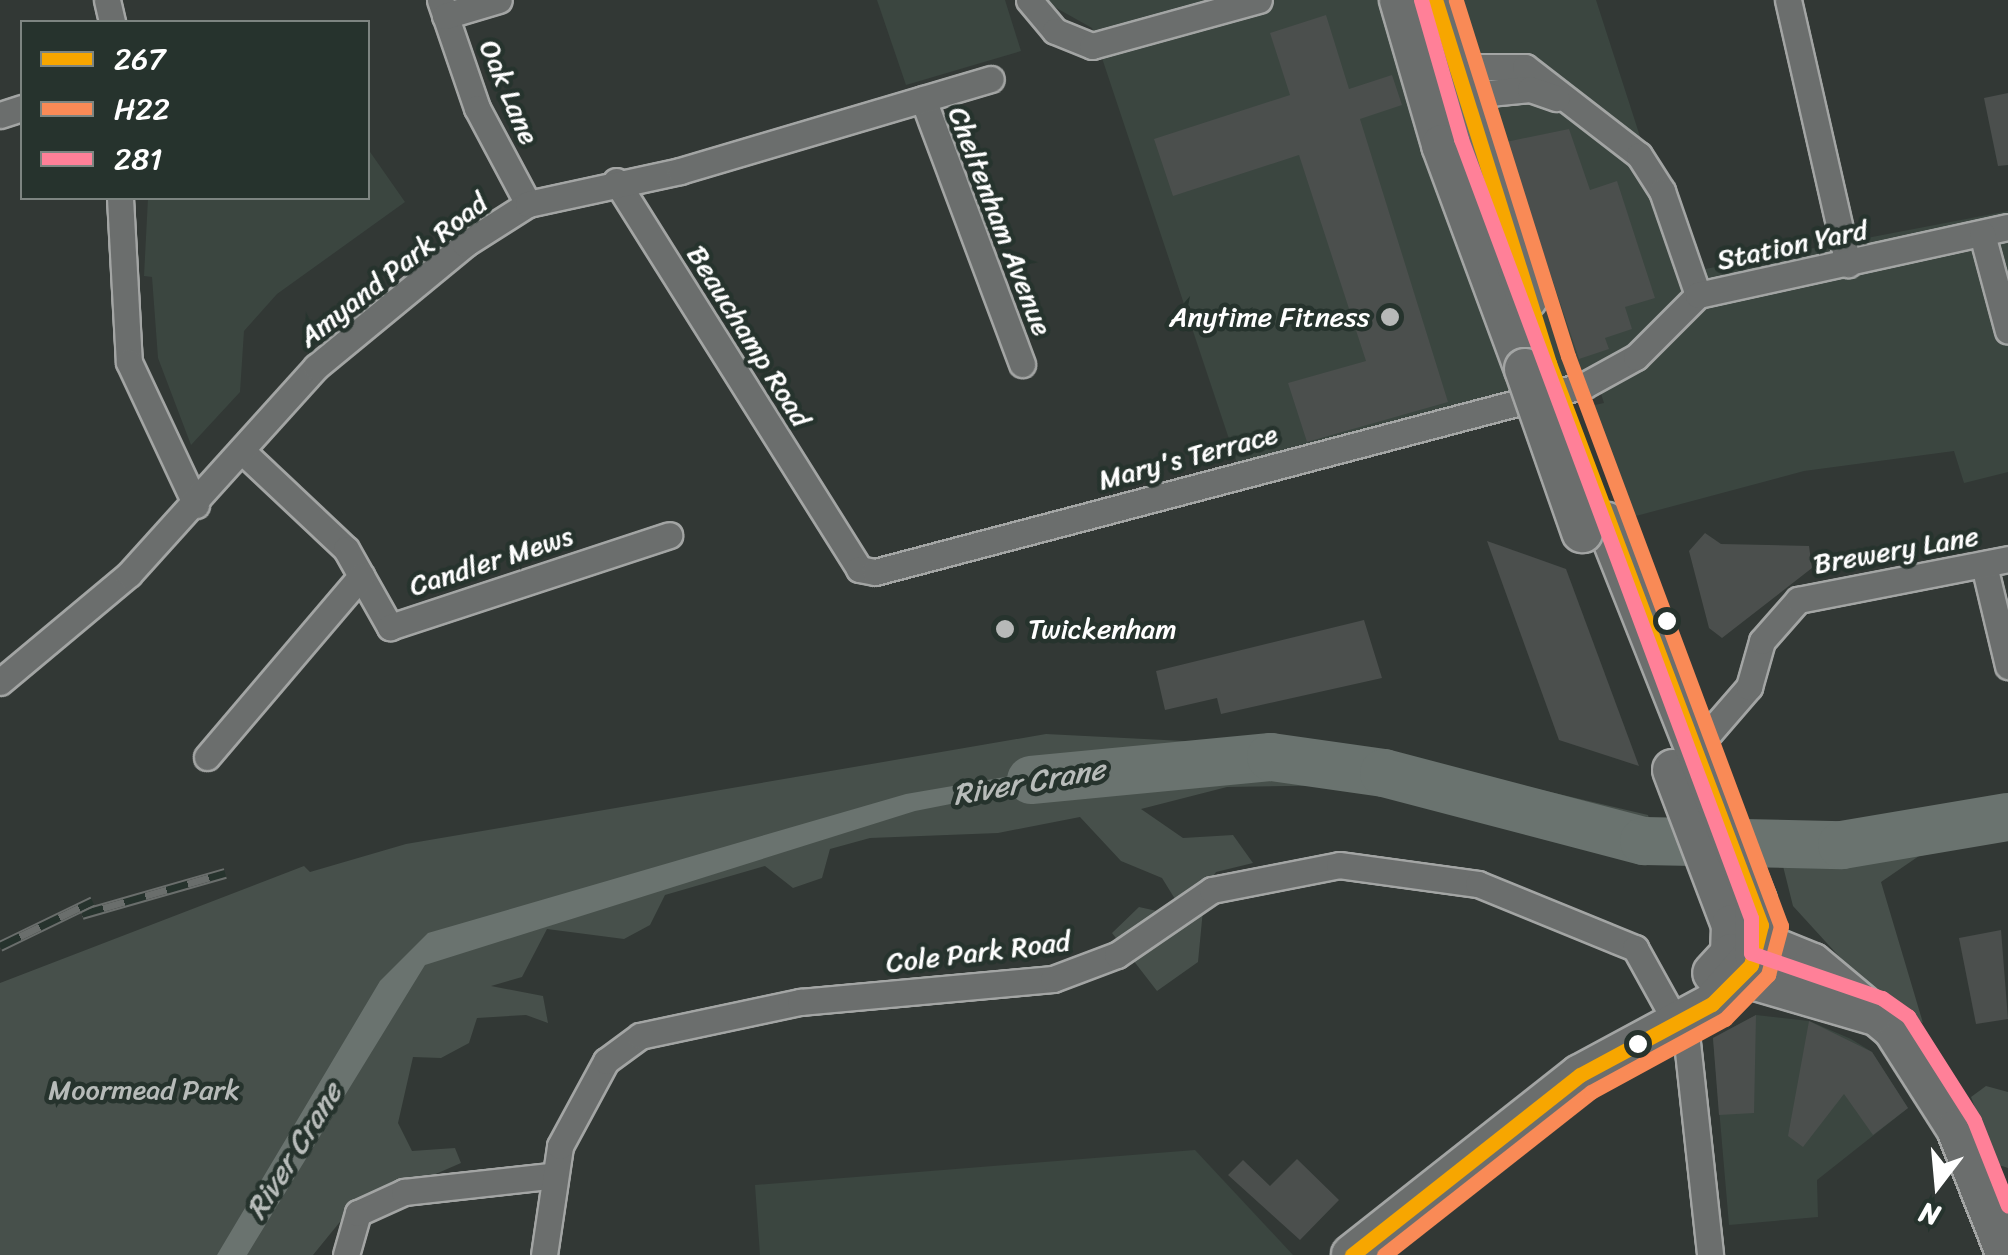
<!DOCTYPE html>
<style>
body{margin:0}
#map{position:relative;width:2008px;height:1255px;overflow:hidden;background:#323835;font-family:Sriracha,sans-serif}
div>[style]{position:absolute}
[style*='--x']{left:calc(var(--x)*1px);top:calc(var(--y)*1px);width:calc(var(--w)*1px);rotate:calc(var(--a)*1deg)}
.built>*{inset:0;background:#3b4640}
.green>*{inset:0;background:#47504b}
.water>*{inset:0;background:#6a736f}
.river>*{height:48px;margin:-24px;padding:0 24px;transform-origin:24px;border-radius:24px;background:#6a736f}
.building>*{inset:0;background:#4b4f4d}
.roads{filter:drop-shadow(2px 0 #a3a5a4) drop-shadow(-2px 0 #a3a5a4) drop-shadow(0 2px #a3a5a4) drop-shadow(0 -2px #a3a5a4)}
.street>*{height:25px;margin:-12.5px;padding:0 12.5px;transform-origin:12.5px;border-radius:12.5px;background:#6b6e6d}
.secondary>*{height:38px;margin:-19px;padding:0 19px;transform-origin:19px;border-radius:19px;background:#6b6e6d}
.primary>*{height:40px;margin:-20px;padding:0 20px;transform-origin:20px;border-radius:20px;background:#6b6e6d}
.rail>*{height:11px;margin-top:-5.5px;transform-origin:0;background:repeating-linear-gradient(90deg,#26332d 0 22px,#6a6e6c 0 44px);box-sizing:border-box;border-block:2px solid #6a6e6c}
.bridges{filter:drop-shadow(2px 0 #a3a5a4) drop-shadow(-2px 0 #a3a5a4) drop-shadow(0 2px #a3a5a4) drop-shadow(0 -2px #a3a5a4)}
.primary-bridge>*{height:40px;margin:-20px;padding:0 20px;transform-origin:20px;border-radius:20px;background:#6b6e6d}
.bus-1>*{height:15px;margin:-7.5px;padding:0 7.5px;transform-origin:7.5px;border-radius:7.5px;background:#f7a600}
.bus-2>*{height:15px;margin:-7.5px;padding:0 7.5px;transform-origin:7.5px;border-radius:7.5px;background:#f98a56}
.bus-3>*{height:15px;margin:-7.5px;padding:0 7.5px;transform-origin:7.5px;border-radius:7.5px;background:#ff8098}
.dots>*{width:28px;height:28px;translate:-50% -50%;box-sizing:border-box;border:5px solid #26332d;border-radius:50%}
span{translate:-50% -50%;white-space:nowrap;text-align:center;line-height:1.15;-webkit-text-stroke:9px #26332d;paint-order:stroke}
.street-label{font-size:28px;color:#fff}
.poi-label{font-size:28px;color:#fff}
.right{translate:-100% -50%;text-align:right}
.left{translate:0 -50%;text-align:left}
.park-label{font-size:28px;color:#b7bbb9}
.water-label{font-size:30px;color:#b8bcba;font-style:italic}
.legend{position:absolute;left:20px;top:20px;width:350px;height:180px;box-sizing:border-box;background:#26332d;border:2px solid #7d8581;margin:0;padding:12px 18px;list-style:none;font-size:30px;color:#fff}
.legend li{display:flex;align-items:center;gap:20px;height:50px}
.legend b{width:50px;border:2px solid #7d8581}
.north{position:absolute;left:1888px;top:1135px;width:100px;height:100px;-webkit-text-stroke:8px #26332d;paint-order:stroke;rotate:196deg;font-size:28px;font-weight:700;line-height:40px;text-align:center;color:#fff}
.north::after{content:'';display:block;margin:auto;width:35px;height:45px;background:#fff;clip-path:polygon(50% 0,100% 100%,50% 72%,0 100%)}
</style>
<div id="map">
<div class="built">
<div style="clip-path:polygon(877px 0,1005px 0,1021px 51px,906px 85px)"></div>
<div style="clip-path:polygon(1042px 0,1596px 0,1684px 273px,2008px 211px,2008px 472px,1964px 483px,1954px 451px,1804px 471px,1636px 516px,1590px 406px,1604px 403px,1594px 372px,1238px 466px,1092px 28px)"></div>
<div style="clip-path:polygon(368px 149px,405px 202px,277px 294px,244px 331px,240px 392px,191px 445px,158px 358px,152px 277px,144px 276px,148px 198px,368px 198px)"></div>
<div style="clip-path:polygon(1756px 1015px,1809px 1021px,1851px 1039px,1872px 1052px,1908px 1108px,1817px 1180px,1818px 1217px,1729px 1225px,1713px 1038px)"></div>
<div style="clip-path:polygon(1195px 1150px,1293px 1255px,760px 1255px,755px 1185px)"></div>
</div>
<div class="green">
<div style="clip-path:polygon(1046px 734px,1377px 751px,1648px 815px,1661px 855px,1601px 849px,1357px 785px,1227px 787px,1141px 809px,1183px 838px,1233px 835px,1253px 863px,1216px 872px,1205px 889px,1198px 962px,1157px 991px,1112px 933px,1139px 907px,1157px 911px,1175px 899px,1162px 878px,1121px 861px,1080px 817px,998px 833px,870px 838px,830px 849px,822px 878px,793px 888px,765px 866px,665px 895px,650px 925px,624px 939px,547px 929px,522px 977px,491px 986px,543px 996px,548px 1023px,526px 1015px,477px 1018px,469px 1043px,441px 1058px,413px 1057px,398px 1123px,412px 1151px,455px 1148px,461px 1163px,348px 1212px,313px 1255px,0 1255px,0 983px,304px 866px,310px 872px,406px 844px)"></div>
<div style="clip-path:polygon(2008px 802px,2008px 839px,1919px 856px,1881px 882px,1923px 1023px,1856px 975px,1793px 906px,1782px 862px)"></div>
<div style="clip-path:polygon(1986px 1086px,2008px 1092px,2008px 1168px,1996px 1164px,1971px 1097px)"></div>
</div>
<div class="water">
<div style="clip-path:polygon(1093px 762px,1093px 776px,915px 811px,425px 965px,247px 1255px,217px 1255px,380px 981px,428px 933px,906px 794px)"></div>
</div>
<div class="river">
<div style="--x:1031;--y:780;--w:241;--a:-5.5"></div>
<div style="--x:1271;--y:757;--w:114;--a:8.1"></div>
<div style="--x:1384;--y:773;--w:269;--a:14.7"></div>
<div style="--x:1644;--y:841;--w:198;--a:1.2"></div>
<div style="--x:1842;--y:845;--w:168;--a:-9.6"></div>
</div>
<div class="building">
<div style="clip-path:polygon(1326px 15px,1349px 89px,1392px 75px,1402px 105px,1360px 119px,1448px 402px,1307px 442px,1288px 383px,1366px 361px,1299px 155px,1173px 196px,1154px 139px,1290px 95px,1270px 33px)"></div>
<div style="clip-path:polygon(2008px 93px,2008px 165px,1998px 166px,1984px 98px)"></div>
<div style="clip-path:polygon(1569px 129px,1590px 190px,1617px 181px,1655px 298px,1625px 307px,1632px 329px,1605px 338px,1609px 349px,1579px 359px,1506px 142px)"></div>
<div style="clip-path:polygon(1705px 533px,1721px 544px,1809px 546px,1812px 568px,1722px 638px,1709px 628px,1689px 551px)"></div>
<div style="clip-path:polygon(1487px 541px,1566px 569px,1639px 766px,1559px 740px)"></div>
<div style="clip-path:polygon(1364px 620px,1382px 678px,1221px 714px,1217px 698px,1165px 710px,1156px 671px)"></div>
<div style="clip-path:polygon(2001px 930px,2008px 1019px,1976px 1024px,1959px 938px)"></div>
<div style="clip-path:polygon(1756px 1015px,1754px 1113px,1719px 1115px,1713px 1038px)"></div>
<div style="clip-path:polygon(1809px 1021px,1872px 1052px,1908px 1108px,1873px 1135px,1844px 1094px,1803px 1147px,1788px 1136px)"></div>
<div style="clip-path:polygon(1297px 1159px,1339px 1200px,1300px 1240px,1228px 1175px,1243px 1160px,1270px 1186px)"></div>
</div>
<div class="roads">
<div class="street">
<div style="--x:107;--y:0;--w:23;--a:77"></div>
<div style="--x:440;--y:0;--w:114;--a:71.1"></div>
<div style="--x:477;--y:108;--w:109;--a:62"></div>
<div style="--x:1029;--y:0;--w:40;--a:50"></div>
<div style="--x:1055;--y:31;--w:40;--a:22"></div>
<div style="--x:1092;--y:46;--w:173;--a:-15.4"></div>
<div style="--x:1788;--y:0;--w:271;--a:77.2"></div>
<div style="--x:445;--y:16;--w:56;--a:-16.5"></div>
<div style="--x:1453;--y:67;--w:72;--a:0"></div>
<div style="--x:1525;--y:67;--w:144;--a:37.7"></div>
<div style="--x:1639;--y:155;--w:43;--a:57.4"></div>
<div style="--x:1662;--y:191;--w:110;--a:70.9"></div>
<div style="--x:923;--y:99;--w:283;--a:69.5"></div>
<div style="--x:0;--y:115;--w:23;--a:-18"></div>
<div style="--x:1469;--y:120;--w:34;--a:-53"></div>
<div style="--x:1489;--y:93;--w:41;--a:-5.6"></div>
<div style="--x:1530;--y:89;--w:28;--a:19"></div>
<div style="--x:616;--y:181;--w:458;--a:57.9"></div>
<div style="--x:859;--y:569;--w:16;--a:11"></div>
<div style="--x:875;--y:572;--w:734;--a:-14.76"></div>
<div style="--x:1585;--y:385;--w:58;--a:-28.8"></div>
<div style="--x:1636;--y:357;--w:88;--a:-45"></div>
<div style="--x:1698;--y:295;--w:317;--a:-12.4"></div>
<div style="--x:120;--y:198;--w:164;--a:86.9"></div>
<div style="--x:129;--y:362;--w:158;--a:64.9"></div>
<div style="--x:1982;--y:234;--w:100;--a:75"></div>
<div style="--x:243;--y:452;--w:141;--a:43.3"></div>
<div style="--x:346;--y:549;--w:90;--a:60.6"></div>
<div style="--x:390;--y:627;--w:294;--a:-18.2"></div>
<div style="--x:1984;--y:565;--w:104;--a:76.6"></div>
<div style="--x:0;--y:682;--w:168;--a:-39.9"></div>
<div style="--x:129;--y:574;--w:279;--a:-47.9"></div>
<div style="--x:316;--y:367;--w:193;--a:-39.5"></div>
<div style="--x:465;--y:244;--w:75;--a:-32.4"></div>
<div style="--x:528;--y:204;--w:156;--a:-12.2"></div>
<div style="--x:680;--y:171;--w:324;--a:-16.5"></div>
<div style="--x:1691;--y:742;--w:21;--a:-28"></div>
<div style="--x:1710;--y:732;--w:60;--a:-49.1"></div>
<div style="--x:1749;--y:687;--w:48;--a:-74.2"></div>
<div style="--x:1762;--y:641;--w:55;--a:-48.7"></div>
<div style="--x:1798;--y:600;--w:214;--a:-11"></div>
<div style="--x:207;--y:757;--w:238;--a:-49.6"></div>
<div style="--x:346;--y:1255;--w:44;--a:-74.1"></div>
<div style="--x:358;--y:1213;--w:51;--a:-24.5"></div>
<div style="--x:404;--y:1192;--w:147;--a:-6.3"></div>
<div style="--x:544;--y:1255;--w:110;--a:-81.6"></div>
<div style="--x:560;--y:1146;--w:97;--a:-61.6"></div>
<div style="--x:606;--y:1061;--w:42;--a:-36.3"></div>
<div style="--x:640;--y:1036;--w:164;--a:-12"></div>
<div style="--x:800;--y:1002;--w:254;--a:-5.2"></div>
<div style="--x:1053;--y:979;--w:68;--a:-20.6"></div>
<div style="--x:1117;--y:955;--w:115;--a:-34.4"></div>
<div style="--x:1212;--y:890;--w:129;--a:-11.1"></div>
<div style="--x:1339;--y:865;--w:140;--a:7.8"></div>
<div style="--x:1478;--y:884;--w:170;--a:22.2"></div>
<div style="--x:1635;--y:948;--w:107;--a:61"></div>
<div style="--x:1687;--y:1042;--w:214;--a:83.8"></div>
</div>
<div class="secondary">
<div style="--x:1735;--y:942;--w:24;--a:-2"></div>
<div style="--x:1759;--y:941;--w:58;--a:22.2"></div>
<div style="--x:1813;--y:963;--w:104;--a:39.9"></div>
<div style="--x:1893;--y:1030;--w:117;--a:57.5"></div>
<div style="--x:1956;--y:1129;--w:136;--a:68.4"></div>
<div style="--x:1727;--y:960;--w:23;--a:49"></div>
<div style="--x:1742;--y:977;--w:135;--a:16.3"></div>
</div>
<div class="primary">
<div style="--x:1400;--y:0;--w:151;--a:73.8"></div>
<div style="--x:1442;--y:145;--w:239;--a:69.7"></div>
<div style="--x:1435;--y:0;--w:312;--a:72.8"></div>
<div style="--x:1673;--y:770;--w:166;--a:69.2"></div>
<div style="--x:1732;--y:925;--w:29;--a:92"></div>
<div style="--x:1731;--y:954;--w:26;--a:133"></div>
<div style="--x:1352;--y:1255;--w:290;--a:-38.3"></div>
<div style="--x:1580;--y:1075;--w:150;--a:-28.3"></div>
<div style="--x:1712;--y:1004;--w:66;--a:-49.3"></div>
<div style="--x:1755;--y:954;--w:53;--a:-88.9"></div>
<div style="--x:1756;--y:901;--w:407;--a:-111.6"></div>
</div>
</div>
<div class="rail">
<div style="--x:82;--y:914;--w:149;--a:-16"></div>
<div style="--x:0;--y:946;--w:103;--a:-25.8"></div>
</div>
<div class="bridges">
<div class="primary-bridge">
<div style="--x:1525;--y:369;--w:173;--a:70.7"></div>
</div>
</div>
<div class="bus-1">
<div style="--x:1352;--y:1255;--w:290;--a:-38.3"></div>
<div style="--x:1580;--y:1075;--w:150;--a:-28.3"></div>
<div style="--x:1712;--y:1004;--w:55;--a:-45"></div>
<div style="--x:1751;--y:965;--w:41;--a:-76"></div>
<div style="--x:1761;--y:925;--w:601;--a:-110.67"></div>
<div style="--x:1549;--y:363;--w:380;--a:-107.4"></div>
</div>
<div class="bus-2">
<div style="--x:1384;--y:1255;--w:263;--a:-38.2"></div>
<div style="--x:1591;--y:1092;--w:153;--a:-28.6"></div>
<div style="--x:1725;--y:1019;--w:62;--a:-45.7"></div>
<div style="--x:1768;--y:975;--w:51;--a:-75.1"></div>
<div style="--x:1781;--y:926;--w:608;--a:-110.49"></div>
<div style="--x:1568;--y:356;--w:373;--a:-107.5"></div>
</div>
<div class="bus-3">
<div style="--x:1421;--y:0;--w:145;--a:73.9"></div>
<div style="--x:1461;--y:139;--w:831;--a:69.58"></div>
<div style="--x:1751;--y:918;--w:35;--a:90"></div>
<div style="--x:1751;--y:953;--w:139;--a:19"></div>
<div style="--x:1882;--y:998;--w:32;--a:35"></div>
<div style="--x:1908;--y:1016;--w:123;--a:57.6"></div>
<div style="--x:1974;--y:1120;--w:92;--a:68.4"></div>
</div>
<div class="dots">
<div style="left:1390px;top:317px;background:#b7b9b8"></div>
<div style="left:1667px;top:621px;background:#fff"></div>
<div style="left:1005px;top:629px;background:#b7b9b8"></div>
<div style="left:1638px;top:1044px;background:#fff"></div>
</div>
<div class="street-label">
<span style="left:509px;top:92px;rotate:67deg">Oak Lane</span>
<span style="left:1000px;top:221px;rotate:69deg">Cheltenham Avenue</span>
<span style="left:1792px;top:245px;rotate:-12deg">Station Yard</span>
<span style="left:393px;top:270px;rotate:-38deg">Amyand Park Road</span>
<span style="left:749px;top:336px;rotate:58deg">Beauchamp Road</span>
<span style="left:1188px;top:457px;rotate:-15deg">Mary's Terrace</span>
<span style="left:1896px;top:550px;rotate:-10deg">Brewery Lane</span>
<span style="left:491px;top:561px;rotate:-18deg">Candler Mews</span>
<span style="left:978px;top:952px;rotate:-7deg">Cole Park Road</span>
</div>
<div class="poi-label">
<span class="right" style="left:1370px;top:317px">Anytime Fitness</span>
<span class="left" style="left:1028px;top:629px">Twickenham</span>
</div>
<div class="park-label">
<span style="left:144px;top:1090px">Moormead Park</span>
</div>
<div class="water-label">
<span style="left:1029px;top:782px;rotate:-10deg">River Crane</span>
<span style="left:294px;top:1151px;rotate:-58deg">River Crane</span>
</div>
<ul class="legend">
<li><b style="height:12px;background:#f7a600"></b>267</li>
<li><b style="height:12px;background:#f98a56"></b>H22</li>
<li><b style="height:12px;background:#ff8098"></b>281</li>
</ul>
<div class="north">N</div>
</div>
